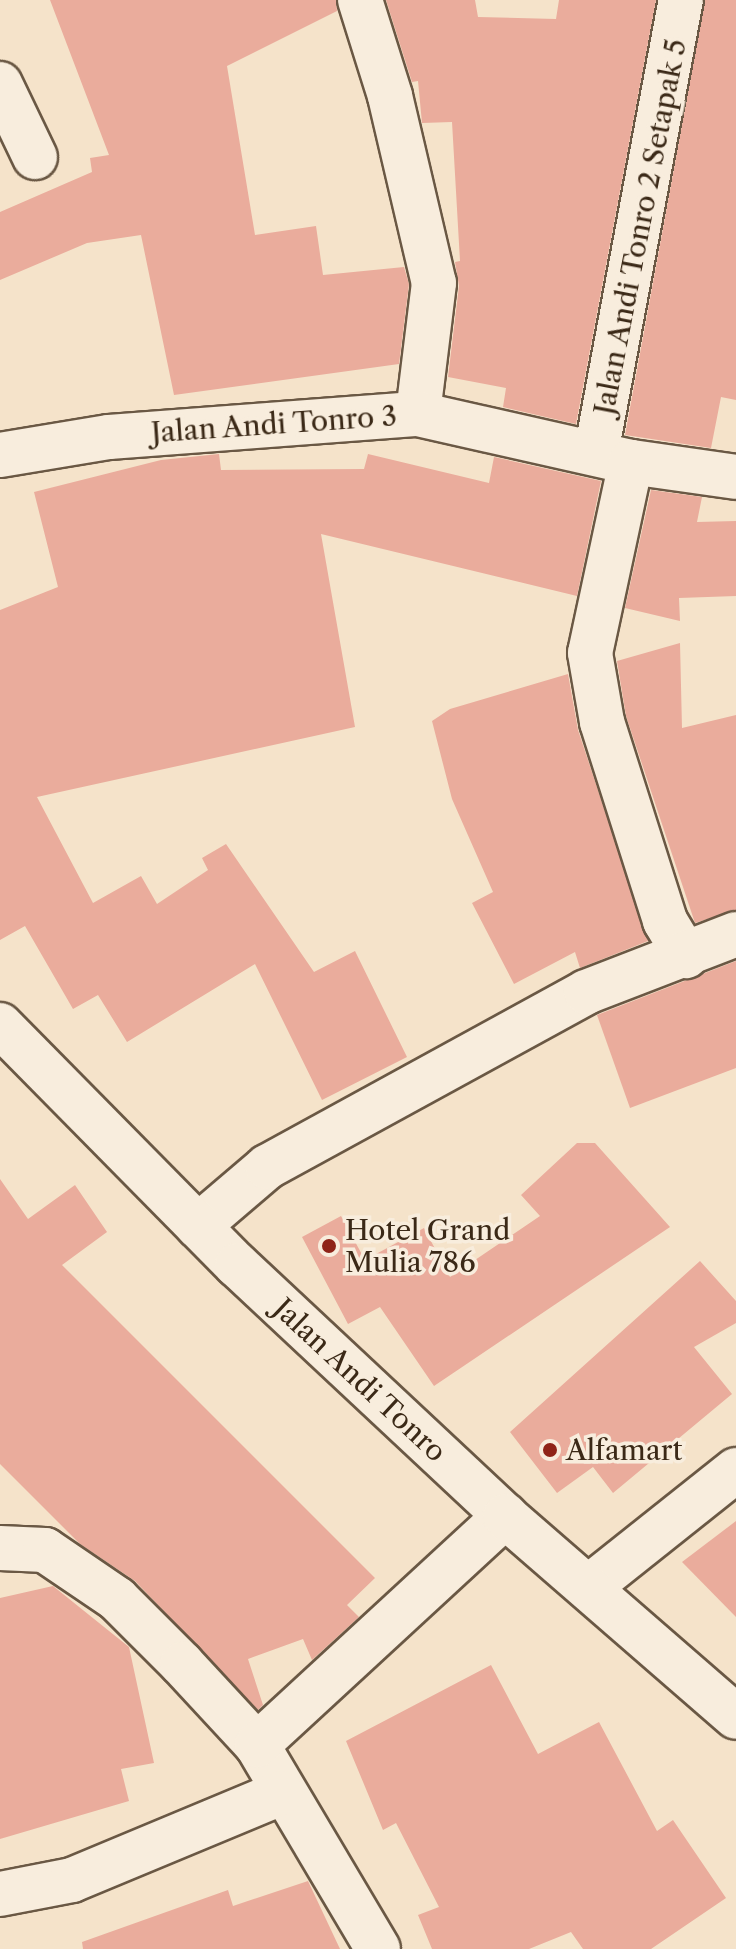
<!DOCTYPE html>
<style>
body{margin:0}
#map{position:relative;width:736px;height:1949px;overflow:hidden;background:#f5e3ca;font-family:"Libre Caslon Text",serif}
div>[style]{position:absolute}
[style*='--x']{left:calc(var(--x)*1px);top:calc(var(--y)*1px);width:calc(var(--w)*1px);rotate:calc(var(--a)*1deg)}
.building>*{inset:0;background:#eaac9c}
.roads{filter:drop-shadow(2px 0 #6a5844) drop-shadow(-2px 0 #6a5844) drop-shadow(0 2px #6a5844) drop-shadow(0 -2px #6a5844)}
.minor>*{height:44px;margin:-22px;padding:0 22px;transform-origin:22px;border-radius:22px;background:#f8eddd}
.secondary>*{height:44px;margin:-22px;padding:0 22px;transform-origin:22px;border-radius:22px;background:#f8eddd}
.dots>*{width:22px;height:22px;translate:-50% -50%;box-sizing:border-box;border:4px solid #f8eddd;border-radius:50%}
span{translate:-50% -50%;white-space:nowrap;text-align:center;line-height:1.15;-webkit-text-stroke:7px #f8eddd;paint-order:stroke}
.street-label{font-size:28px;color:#3b2917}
.poi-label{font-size:28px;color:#3b2917}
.left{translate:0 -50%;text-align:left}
</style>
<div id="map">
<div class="building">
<div style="clip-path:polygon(50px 0,336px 0,337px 11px,227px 66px,255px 235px,316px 226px,323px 275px,404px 267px,409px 284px,399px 364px,174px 395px,141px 235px,87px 243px,0 280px,0 212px,92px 172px,90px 158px,109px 155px)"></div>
<div style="clip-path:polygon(386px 0,475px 0,478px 17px,556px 19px,559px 0,656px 0,576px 424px,503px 407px,506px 388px,448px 377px,459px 286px,455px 262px,460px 261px,452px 122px,422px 123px,418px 81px,412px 82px)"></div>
<div style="clip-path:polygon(705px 0,736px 0,736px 400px,721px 397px,711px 448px,625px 435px)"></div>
<div style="clip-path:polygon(219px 454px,221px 470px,364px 469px,368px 454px,489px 483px,494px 457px,601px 481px,577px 596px,321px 534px,355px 727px,37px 797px,93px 903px,141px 876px,157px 904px,208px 870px,202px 858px,226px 844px,314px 972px,355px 951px,407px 1057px,322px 1100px,255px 964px,127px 1042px,98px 995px,73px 1009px,25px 926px,0 940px,0 610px,58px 587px,34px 492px,161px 460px)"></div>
<div style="clip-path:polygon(651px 490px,702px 497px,697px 522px,736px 521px,736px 596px,679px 598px,680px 621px,625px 608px)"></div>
<div style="clip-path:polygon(680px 643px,682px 728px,736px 715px,736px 910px,695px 923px,626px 716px,617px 661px)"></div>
<div style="clip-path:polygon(568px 674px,578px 730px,648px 941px,580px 968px,575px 952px,514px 984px,472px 903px,493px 892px,452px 799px,432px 721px,450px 709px)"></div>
<div style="clip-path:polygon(736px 961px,736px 1068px,630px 1108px,597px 1015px)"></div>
<div style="clip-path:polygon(577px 1143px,595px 1143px,670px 1227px,434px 1386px,380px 1307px,348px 1324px,302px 1237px,341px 1216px,365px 1260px,424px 1228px,450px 1277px,540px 1216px,521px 1195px)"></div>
<div style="clip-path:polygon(0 1179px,28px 1219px,75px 1185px,107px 1232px,62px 1265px,375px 1578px,347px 1605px,359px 1617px,312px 1660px,303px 1639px,248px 1659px,263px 1705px,258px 1710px,135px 1581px,80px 1544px,0 1464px)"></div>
<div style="clip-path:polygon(700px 1261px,736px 1301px,736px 1323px,694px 1347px,732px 1394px,613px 1493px,593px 1467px,557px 1493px,510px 1432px)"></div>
<div style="clip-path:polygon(736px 1521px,736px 1617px,682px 1562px)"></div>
<div style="clip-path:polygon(53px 1586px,129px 1647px,154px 1763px,121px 1769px,129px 1801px,0 1839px,0 1598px)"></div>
<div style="clip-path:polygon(491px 1665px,538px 1754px,599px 1722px,657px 1831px,673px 1820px,726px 1898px,651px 1949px,583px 1949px,571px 1932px,529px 1949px,432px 1949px,418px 1915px,439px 1907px,396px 1823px,383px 1830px,346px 1741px)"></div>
<div style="clip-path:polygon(308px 1881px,340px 1949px,83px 1949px,82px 1942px,228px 1890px,233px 1906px)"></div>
</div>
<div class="roads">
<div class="minor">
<div style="--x:360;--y:0;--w:101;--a:72.6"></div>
<div style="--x:390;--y:96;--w:192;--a:76.8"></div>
<div style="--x:434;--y:283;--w:132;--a:97"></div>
<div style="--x:0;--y:84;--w:81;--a:64.4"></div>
<div style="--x:596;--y:453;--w:461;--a:-79.4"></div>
<div style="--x:0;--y:455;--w:110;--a:-9.4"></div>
<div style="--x:109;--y:437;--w:310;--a:-4.3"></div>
<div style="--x:418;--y:414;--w:218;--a:12.7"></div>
<div style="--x:631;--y:462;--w:106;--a:8.1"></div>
<div style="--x:631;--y:462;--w:195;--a:102.1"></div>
<div style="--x:590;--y:653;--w:70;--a:80.1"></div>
<div style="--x:602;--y:722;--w:209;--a:72.4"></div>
<div style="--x:665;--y:921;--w:41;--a:59"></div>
<div style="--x:198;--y:1226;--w:91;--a:-40.5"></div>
<div style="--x:267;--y:1167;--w:364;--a:-28.7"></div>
<div style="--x:586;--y:992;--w:161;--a:-21.1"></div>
<div style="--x:0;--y:1548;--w:45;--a:2.5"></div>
<div style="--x:45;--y:1550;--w:87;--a:34.2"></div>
<div style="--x:117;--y:1599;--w:92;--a:45"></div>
<div style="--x:182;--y:1664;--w:110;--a:47.2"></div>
<div style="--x:257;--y:1745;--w:237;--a:59.3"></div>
<div style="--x:589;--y:1587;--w:188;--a:-38.5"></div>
<div style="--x:257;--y:1745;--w:338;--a:-42.7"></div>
<div style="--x:0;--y:1894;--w:73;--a:-11"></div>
<div style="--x:72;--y:1880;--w:226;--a:-22.6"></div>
</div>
<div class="secondary">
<div style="--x:0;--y:1025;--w:337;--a:45.4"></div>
<div style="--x:237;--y:1265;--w:367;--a:43.1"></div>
<div style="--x:505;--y:1516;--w:306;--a:41"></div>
</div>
</div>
<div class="dots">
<div style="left:329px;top:1246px;background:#8f2418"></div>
<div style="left:550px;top:1450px;background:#8f2418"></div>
</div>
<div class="street-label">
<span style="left:640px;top:227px;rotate:-79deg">Jalan Andi Tonro 2 Setapak 5</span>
<span style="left:274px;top:424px;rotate:-4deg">Jalan Andi Tonro 3</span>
<span style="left:360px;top:1380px;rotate:43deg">Jalan Andi Tonro</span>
</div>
<div class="poi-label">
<span class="left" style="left:345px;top:1246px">Hotel Grand<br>Mulia 786</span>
<span class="left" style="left:566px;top:1450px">Alfamart</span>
</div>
</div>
